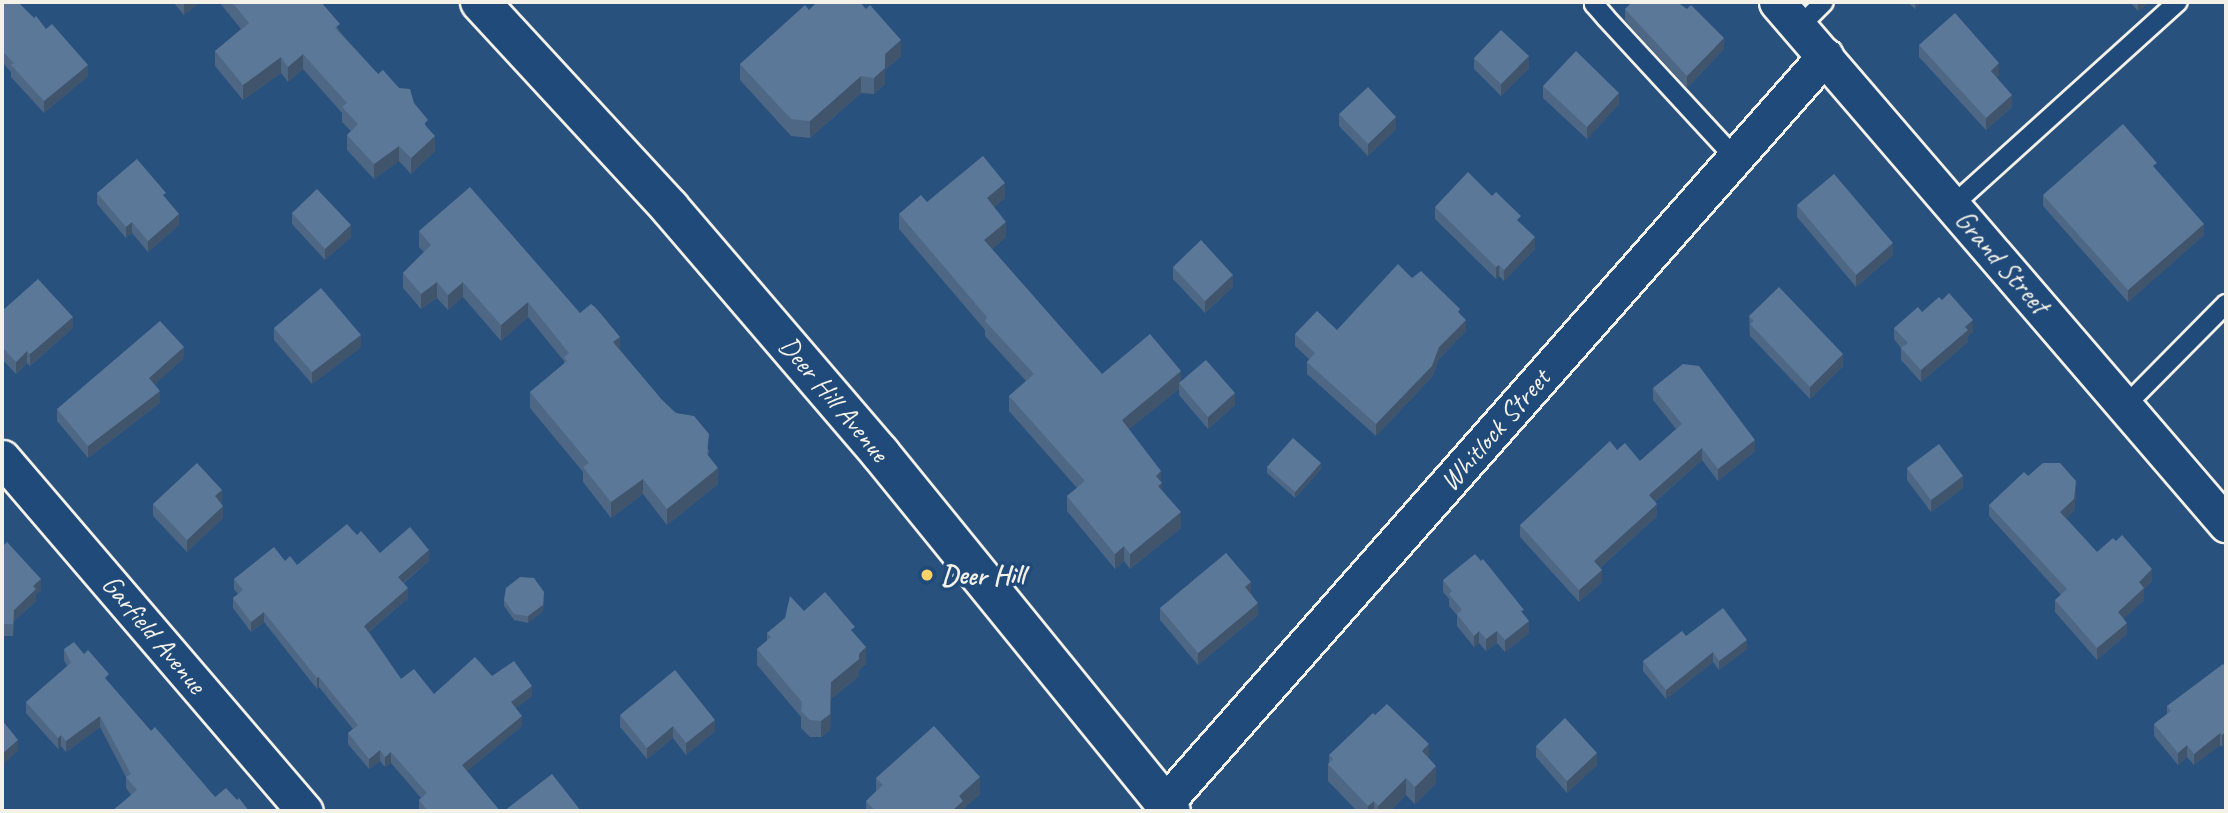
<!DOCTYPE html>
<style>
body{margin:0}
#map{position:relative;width:2228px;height:813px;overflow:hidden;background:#28517e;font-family:Caveat,sans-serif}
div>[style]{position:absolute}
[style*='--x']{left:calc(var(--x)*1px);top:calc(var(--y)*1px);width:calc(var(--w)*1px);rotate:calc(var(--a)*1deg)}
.roads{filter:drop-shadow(2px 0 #f4f1e8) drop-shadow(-2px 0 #f4f1e8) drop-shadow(0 2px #f4f1e8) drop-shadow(0 -2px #f4f1e8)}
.lane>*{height:18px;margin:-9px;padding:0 9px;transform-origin:9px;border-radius:9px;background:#1f4a7a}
.street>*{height:35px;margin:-17.5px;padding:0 17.5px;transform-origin:17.5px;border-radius:17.5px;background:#1f4a7a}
.secondary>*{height:38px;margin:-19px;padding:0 19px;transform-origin:19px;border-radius:19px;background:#1f4a7a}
.wall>*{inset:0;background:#4e6784}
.shaded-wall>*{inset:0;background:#40546b}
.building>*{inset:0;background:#5b7899}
.dots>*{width:19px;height:19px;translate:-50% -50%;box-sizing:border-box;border:4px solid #1f4a7a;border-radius:50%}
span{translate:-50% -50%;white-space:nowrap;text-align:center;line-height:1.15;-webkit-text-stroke:7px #1f4a7a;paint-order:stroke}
.street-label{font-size:28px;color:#f4f1e8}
.poi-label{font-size:28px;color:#f4f1e8;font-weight:700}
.left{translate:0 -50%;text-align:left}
.frame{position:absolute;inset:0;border:4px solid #f4f1e8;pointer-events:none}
</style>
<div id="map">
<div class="roads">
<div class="lane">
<div style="--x:1596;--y:2;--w:3;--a:135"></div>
<div style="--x:1594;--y:4;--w:18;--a:49"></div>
<div style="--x:1606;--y:18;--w:190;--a:47.3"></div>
<div style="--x:1799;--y:27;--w:35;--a:-45"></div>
<div style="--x:1953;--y:205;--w:303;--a:-42.1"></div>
<div style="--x:2125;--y:406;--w:144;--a:-45.3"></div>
</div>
<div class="street">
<div style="--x:1777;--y:2;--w:689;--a:49.3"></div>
<div style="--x:2;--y:458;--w:465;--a:49.4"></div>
<div style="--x:1165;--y:803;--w:997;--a:-48.54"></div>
</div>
<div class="secondary">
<div style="--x:480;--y:2;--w:280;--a:47.3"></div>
<div style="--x:670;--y:208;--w:323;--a:49.4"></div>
<div style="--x:880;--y:453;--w:461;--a:50.9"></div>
</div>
</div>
<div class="wall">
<div style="clip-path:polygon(2px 2px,34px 18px,46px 29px,88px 76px,44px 113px,11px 77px,11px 72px,2px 62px)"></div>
<div style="clip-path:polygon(173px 2px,200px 2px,184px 15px)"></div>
<div style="clip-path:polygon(219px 2px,321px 2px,340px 32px,378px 74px,414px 103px,428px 129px,435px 151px,411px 174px,399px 161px,374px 179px,347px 150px,347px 135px,351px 131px,342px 122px,342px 113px,303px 69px,288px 82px,281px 73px,243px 100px,215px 66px,215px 51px,241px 29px)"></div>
<div style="clip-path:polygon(1907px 2px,1921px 2px,1915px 9px)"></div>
<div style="clip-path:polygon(2130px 2px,2149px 2px,2138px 11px)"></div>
<div style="clip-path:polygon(1625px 9px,1724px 49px,1687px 88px,1625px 21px)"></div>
<div style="clip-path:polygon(809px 10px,901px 56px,885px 70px,885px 84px,874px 94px,861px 93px,810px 138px,791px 136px,740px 80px,740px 64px)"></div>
<div style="clip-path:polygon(1919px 45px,1999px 75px,1996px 78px,2012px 107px,1986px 130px,1919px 57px)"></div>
<div style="clip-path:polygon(1474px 58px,1529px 68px,1501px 96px,1474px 69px)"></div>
<div style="clip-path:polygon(1543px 86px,1619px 104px,1587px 139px,1543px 98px)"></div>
<div style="clip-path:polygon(1339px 114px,1396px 129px,1368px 156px,1339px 126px)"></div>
<div style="clip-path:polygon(97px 193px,166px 199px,179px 225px,148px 252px,132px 233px,126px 238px,97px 204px)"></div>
<div style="clip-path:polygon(2043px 195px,2204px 235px,2128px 302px,2043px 206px)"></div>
<div style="clip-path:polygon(1005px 198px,994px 207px,1006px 237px,992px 249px,1102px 374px,1181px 381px,1235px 405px,1208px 429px,1179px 395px,1179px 389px,1129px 429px,1161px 482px,1162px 490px,1181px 528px,1130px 569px,1124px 561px,1115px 569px,1067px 511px,1067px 496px,1077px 488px,1009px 411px,1009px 396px,1026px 381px,985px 336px,985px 330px,899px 229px,899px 214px,927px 202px)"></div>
<div style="clip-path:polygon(1797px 205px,1893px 255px,1856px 287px,1797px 217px)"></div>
<div style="clip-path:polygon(1435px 207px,1521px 224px,1535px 249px,1504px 281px,1499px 276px,1496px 279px,1435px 219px)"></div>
<div style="clip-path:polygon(292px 213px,351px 237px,325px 260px,292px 224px)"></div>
<div style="clip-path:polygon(419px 231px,580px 313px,620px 350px,662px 400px,709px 450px,708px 456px,718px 484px,667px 525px,643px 494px,611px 518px,583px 482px,583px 472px,530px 408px,530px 392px,564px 364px,564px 361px,528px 317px,501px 341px,463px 297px,448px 310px,437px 298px,421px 309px,403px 288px,403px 273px,424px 252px,419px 247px)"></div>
<div style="clip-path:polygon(1173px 267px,1233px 287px,1205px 313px,1173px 279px)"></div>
<div style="clip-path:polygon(1412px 278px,1460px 314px,1466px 331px,1439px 359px,1432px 377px,1376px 436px,1307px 374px,1307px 362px,1309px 359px,1295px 346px,1295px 334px,1337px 330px)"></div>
<div style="clip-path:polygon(2px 311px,73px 328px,30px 366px,27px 363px,16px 374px,2px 359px)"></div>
<div style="clip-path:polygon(1922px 312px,1973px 332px,1968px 336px,1968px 342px,1921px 382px,1901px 360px,1901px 348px,1894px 339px,1894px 328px)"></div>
<div style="clip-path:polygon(1749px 316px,1843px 366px,1810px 399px,1750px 336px)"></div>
<div style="clip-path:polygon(274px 328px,361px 347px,312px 384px,274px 340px)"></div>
<div style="clip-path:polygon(184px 358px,155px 384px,160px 403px,88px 458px,57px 421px,57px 409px)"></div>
<div style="clip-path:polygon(1653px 388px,1755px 451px,1718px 481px,1702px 460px,1655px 502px,1657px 516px,1600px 568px,1602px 582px,1579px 602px,1520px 537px,1520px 525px,1617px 450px,1640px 461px,1676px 429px,1653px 400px)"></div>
<div style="clip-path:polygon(1267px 467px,1321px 469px,1295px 498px,1267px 473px)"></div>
<div style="clip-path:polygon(1907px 468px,1963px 488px,1931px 512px,1907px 480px)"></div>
<div style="clip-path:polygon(2028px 476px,2076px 493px,2074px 511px,2066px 518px,2097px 552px,2152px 581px,2144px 589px,2144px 600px,2123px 619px,2127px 634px,2097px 660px,2055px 612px,2055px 600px,2061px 595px,1989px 516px,1989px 505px)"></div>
<div style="clip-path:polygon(222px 502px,221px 503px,223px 518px,187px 552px,153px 516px,153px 504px)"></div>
<div style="clip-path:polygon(357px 535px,380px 553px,429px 561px,404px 583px,408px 598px,369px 632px,401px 679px,434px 694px,492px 676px,532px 696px,516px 708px,522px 726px,467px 771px,500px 811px,419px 811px,419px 800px,421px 798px,391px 763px,385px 767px,380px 761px,369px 769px,348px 744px,348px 733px,353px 729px,319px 687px,317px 689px,264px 622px,251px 632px,233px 608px,233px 598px,238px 594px,234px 589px,234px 579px,285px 561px,297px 565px)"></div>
<div style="clip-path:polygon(2px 547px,41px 590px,36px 594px,36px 601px,14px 621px,13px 636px,2px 636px)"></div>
<div style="clip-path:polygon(1443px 580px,1524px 615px,1529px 633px,1505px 652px,1497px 643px,1486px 651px,1479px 643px,1474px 647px,1457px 626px,1457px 615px,1449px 606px,1449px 599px,1443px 592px)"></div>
<div style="clip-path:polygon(1251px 593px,1258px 615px,1198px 665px,1160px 620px,1160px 608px)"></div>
<div style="clip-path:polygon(544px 598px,543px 611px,528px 623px,514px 620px,504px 606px,504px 600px)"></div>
<div style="clip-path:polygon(804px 611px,866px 664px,859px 670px,859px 676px,831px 699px,830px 730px,821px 737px,810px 737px,801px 728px,801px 717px,757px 665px,757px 649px,767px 641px,767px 633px)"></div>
<div style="clip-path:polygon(1686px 636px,1747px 649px,1719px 670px,1713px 662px,1666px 699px,1643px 671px,1643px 661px)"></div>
<div style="clip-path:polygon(64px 649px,109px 683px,151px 731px,215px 797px,237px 800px,249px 811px,131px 795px,126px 788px,126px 777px,100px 727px,66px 752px,61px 746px,58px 749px,26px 713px,26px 702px,67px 666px,64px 660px)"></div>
<div style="clip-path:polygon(2226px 668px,2226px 743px,2222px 747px,2220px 745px,2194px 765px,2187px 757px,2178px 765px,2154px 736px,2154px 724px,2167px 714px,2167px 706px)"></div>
<div style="clip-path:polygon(620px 715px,715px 731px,686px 755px,673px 738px,647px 759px,620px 727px)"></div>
<div style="clip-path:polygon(1536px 746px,1597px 765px,1567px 793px,1536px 757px)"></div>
<div style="clip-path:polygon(1329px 755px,1429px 759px,1436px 783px,1415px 804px,1406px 795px,1390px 811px,1357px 811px,1328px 781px,1328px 764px,1329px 763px)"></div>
<div style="clip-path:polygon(876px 778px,980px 794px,963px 809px,963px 811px,866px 811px,866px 801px,876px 791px)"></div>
</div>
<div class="shaded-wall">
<div style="clip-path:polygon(184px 2px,200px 2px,184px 15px)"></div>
<div style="clip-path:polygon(1915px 2px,1921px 2px,1915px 9px)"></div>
<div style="clip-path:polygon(2138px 2px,2149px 2px,2138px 11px)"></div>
<div style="clip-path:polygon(1724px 38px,1724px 49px,1687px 88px,1687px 76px)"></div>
<div style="clip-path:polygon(901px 40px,901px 56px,885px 70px,885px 84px,874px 94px,874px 78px,885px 54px)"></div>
<div style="clip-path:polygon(303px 54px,303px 69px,288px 82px,288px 67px)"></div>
<div style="clip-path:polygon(1529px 56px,1529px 68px,1501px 96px,1501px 84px)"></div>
<div style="clip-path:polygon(281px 57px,281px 73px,243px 100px,243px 85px)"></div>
<div style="clip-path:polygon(1999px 63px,1999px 75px,1991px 83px,1991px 71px)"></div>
<div style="clip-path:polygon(88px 65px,88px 76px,44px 113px,44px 101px)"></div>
<div style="clip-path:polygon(861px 76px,861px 93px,810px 138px,810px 121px)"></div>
<div style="clip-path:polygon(1619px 93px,1619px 104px,1587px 139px,1587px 127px)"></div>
<div style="clip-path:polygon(2012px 95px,2012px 107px,1986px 130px,1986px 118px)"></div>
<div style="clip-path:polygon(1396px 117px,1396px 129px,1368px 156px,1368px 144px)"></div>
<div style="clip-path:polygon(435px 136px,435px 151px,411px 174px,411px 158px)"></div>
<div style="clip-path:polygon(399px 146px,399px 161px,374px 179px,374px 164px)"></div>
<div style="clip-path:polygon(1005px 183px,1005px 198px,987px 213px,987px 198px)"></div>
<div style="clip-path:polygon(179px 214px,179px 225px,148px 252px,148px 241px)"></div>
<div style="clip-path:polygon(132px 222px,132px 233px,126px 238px,126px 227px)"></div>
<div style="clip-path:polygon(1006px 222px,1006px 237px,984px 256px,984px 240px)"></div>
<div style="clip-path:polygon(2204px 224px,2204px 235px,2128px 302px,2128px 290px)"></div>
<div style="clip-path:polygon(351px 225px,351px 237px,325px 260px,325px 249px)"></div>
<div style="clip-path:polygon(1535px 237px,1535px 249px,1504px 281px,1504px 270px)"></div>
<div style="clip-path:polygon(1893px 243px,1893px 255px,1856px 287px,1856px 275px)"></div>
<div style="clip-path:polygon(1499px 265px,1499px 276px,1496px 279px,1496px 267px)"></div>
<div style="clip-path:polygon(1233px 275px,1233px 287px,1205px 313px,1205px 301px)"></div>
<div style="clip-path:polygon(437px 282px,437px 298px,421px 309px,421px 294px)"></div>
<div style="clip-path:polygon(463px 282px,463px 297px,448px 310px,448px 295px)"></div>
<div style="clip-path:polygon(528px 302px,528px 317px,501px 341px,501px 325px)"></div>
<div style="clip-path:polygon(73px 317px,73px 328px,30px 366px,30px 354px)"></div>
<div style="clip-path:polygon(1466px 320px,1466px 331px,1439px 359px,1432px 377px,1376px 436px,1376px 424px,1439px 347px)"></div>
<div style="clip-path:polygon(1973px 320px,1973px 332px,1968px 336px,1968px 342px,1921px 382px,1921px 370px)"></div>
<div style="clip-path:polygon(361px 335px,361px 347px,312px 384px,312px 372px)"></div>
<div style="clip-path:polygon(620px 337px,620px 352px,613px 342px)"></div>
<div style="clip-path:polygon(184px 347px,184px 358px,149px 390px,149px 378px)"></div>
<div style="clip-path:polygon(27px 351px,27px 363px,16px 374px,16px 362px)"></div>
<div style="clip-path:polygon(1843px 354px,1843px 366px,1810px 399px,1810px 387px)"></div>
<div style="clip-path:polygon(1181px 371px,1181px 386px,1179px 383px,1179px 389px,1122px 435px,1122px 420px)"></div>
<div style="clip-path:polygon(160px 391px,160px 403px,88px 458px,88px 446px)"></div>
<div style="clip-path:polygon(1235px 393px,1235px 405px,1208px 429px,1208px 417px)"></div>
<div style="clip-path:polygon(1755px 440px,1755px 451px,1718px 481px,1718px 469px)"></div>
<div style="clip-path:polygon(1702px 448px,1702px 460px,1649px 507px,1649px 495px)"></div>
<div style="clip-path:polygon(1321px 463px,1321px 469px,1295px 498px,1295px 492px)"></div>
<div style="clip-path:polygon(718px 468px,718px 484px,667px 525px,667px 509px)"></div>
<div style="clip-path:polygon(1161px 471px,1161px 484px,1162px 483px,1162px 498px,1156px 476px)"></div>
<div style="clip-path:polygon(1963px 476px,1963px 488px,1931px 512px,1931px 500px)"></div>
<div style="clip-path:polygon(643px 479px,643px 494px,611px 518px,611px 502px)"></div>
<div style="clip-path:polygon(2076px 481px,2076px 493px,2074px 511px,2060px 524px,2060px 512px)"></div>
<div style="clip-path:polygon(222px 490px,222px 502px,215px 508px,215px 496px)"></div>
<div style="clip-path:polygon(1657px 504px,1657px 516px,1594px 573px,1594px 561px)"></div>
<div style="clip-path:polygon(223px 506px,223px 518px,187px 552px,187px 540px)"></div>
<div style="clip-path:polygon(1181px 512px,1181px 528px,1130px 569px,1130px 554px)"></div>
<div style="clip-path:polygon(1124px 546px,1124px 561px,1115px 569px,1115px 554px)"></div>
<div style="clip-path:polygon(429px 550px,429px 561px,398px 587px,398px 577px)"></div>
<div style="clip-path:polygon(2152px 569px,2152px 581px,2144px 589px,2144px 600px,2118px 624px,2118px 612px,2139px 582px)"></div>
<div style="clip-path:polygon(1602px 570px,1602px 582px,1579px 602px,1579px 590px)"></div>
<div style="clip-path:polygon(41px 579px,41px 590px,36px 594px,36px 601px,14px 621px,13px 636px,14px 610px,33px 586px)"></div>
<div style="clip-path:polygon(1251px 582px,1251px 593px,1245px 599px,1245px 587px)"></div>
<div style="clip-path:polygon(408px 588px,408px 598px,364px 636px,364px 626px)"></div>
<div style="clip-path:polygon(544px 592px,543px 611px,528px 623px,528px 616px)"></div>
<div style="clip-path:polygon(1258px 603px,1258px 615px,1198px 665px,1198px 653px)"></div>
<div style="clip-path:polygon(264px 612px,264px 622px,251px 632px,251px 622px)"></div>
<div style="clip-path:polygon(1529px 621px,1529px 633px,1505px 652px,1505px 640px)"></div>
<div style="clip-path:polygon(2127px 623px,2127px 634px,2097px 660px,2097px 648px)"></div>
<div style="clip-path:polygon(1479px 631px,1479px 643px,1474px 647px,1474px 636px)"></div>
<div style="clip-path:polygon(1497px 631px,1497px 643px,1486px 651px,1486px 639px)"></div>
<div style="clip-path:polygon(1747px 640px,1747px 649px,1719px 670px,1719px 661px)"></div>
<div style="clip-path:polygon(866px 647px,866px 664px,859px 670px,859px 654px)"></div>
<div style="clip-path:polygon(1713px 652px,1713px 662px,1666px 699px,1666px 690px)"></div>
<div style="clip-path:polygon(859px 659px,859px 676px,831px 699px,830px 730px,821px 737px,821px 721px,831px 682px)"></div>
<div style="clip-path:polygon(319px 677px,319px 687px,317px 689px,317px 678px)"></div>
<div style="clip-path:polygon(532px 686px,532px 696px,511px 712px,511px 702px)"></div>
<div style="clip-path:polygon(100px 716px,100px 727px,66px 752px,66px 741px)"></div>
<div style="clip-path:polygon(522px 716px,522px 726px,462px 775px,462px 765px)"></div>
<div style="clip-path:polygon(715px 720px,715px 731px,686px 755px,686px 743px)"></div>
<div style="clip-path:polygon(673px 726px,673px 738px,647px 759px,647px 748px)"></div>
<div style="clip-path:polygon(2226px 731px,2226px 743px,2222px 747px,2222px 735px)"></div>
<div style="clip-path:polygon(2220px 733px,2220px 745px,2194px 765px,2194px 754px)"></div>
<div style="clip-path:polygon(61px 735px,61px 746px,58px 749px,58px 738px)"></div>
<div style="clip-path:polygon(18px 740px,18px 751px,2px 765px,2px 754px)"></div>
<div style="clip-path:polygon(1429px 744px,1429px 760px,1422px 751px)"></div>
<div style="clip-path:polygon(2187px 745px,2187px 757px,2178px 765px,2178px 753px)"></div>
<div style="clip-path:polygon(380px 750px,380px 761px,369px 769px,369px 759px)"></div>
<div style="clip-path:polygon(391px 752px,391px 763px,385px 767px,385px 757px)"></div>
<div style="clip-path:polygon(1597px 753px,1597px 765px,1567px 793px,1567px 781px)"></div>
<div style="clip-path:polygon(1436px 766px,1436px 783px,1415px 804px,1415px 787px)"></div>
<div style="clip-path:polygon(980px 777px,980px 794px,963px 809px,963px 811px,952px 811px,959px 796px)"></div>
<div style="clip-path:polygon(1406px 778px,1406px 795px,1390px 811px,1378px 811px,1378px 806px)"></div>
<div style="clip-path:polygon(1374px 801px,1374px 811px,1368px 811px,1368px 806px)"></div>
</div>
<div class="building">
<div style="clip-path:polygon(2px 2px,18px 2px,34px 18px,36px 16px,46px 29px,52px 24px,88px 65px,44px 101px,11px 65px,14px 63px,2px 51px)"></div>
<div style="clip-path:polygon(232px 2px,321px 2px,340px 24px,335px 28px,378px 74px,383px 70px,399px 88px,410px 89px,414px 103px,428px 120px,424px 124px,435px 136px,411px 158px,399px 146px,374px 164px,347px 135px,358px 124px,342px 107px,347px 103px,303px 54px,288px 67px,281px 57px,243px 85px,215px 51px,249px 23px)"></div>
<div style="clip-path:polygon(817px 2px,860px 2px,866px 9px,870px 5px,901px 40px,885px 54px,885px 68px,874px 78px,861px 76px,810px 121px,791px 119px,740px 64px,805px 5px,809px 10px)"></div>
<div style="clip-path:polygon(1632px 2px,1677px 2px,1687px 9px,1691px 5px,1724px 38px,1687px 76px,1625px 9px)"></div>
<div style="clip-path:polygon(1955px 13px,1999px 63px,1991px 71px,2012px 95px,1986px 118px,1919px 45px)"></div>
<div style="clip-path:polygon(1501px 30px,1529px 56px,1501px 84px,1474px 58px)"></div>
<div style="clip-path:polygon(1576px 51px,1619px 93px,1587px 127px,1543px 86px)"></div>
<div style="clip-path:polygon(1368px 87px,1396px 117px,1368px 144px,1339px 114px)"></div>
<div style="clip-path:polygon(2123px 124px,2157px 163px,2153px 166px,2204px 224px,2128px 290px,2043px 195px)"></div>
<div style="clip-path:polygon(983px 156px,1005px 183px,987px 198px,1006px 222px,984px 240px,1102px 374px,1150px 334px,1181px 371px,1122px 420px,1161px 471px,1156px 476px,1162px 483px,1158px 486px,1181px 512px,1130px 554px,1124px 546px,1115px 554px,1067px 496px,1085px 481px,1009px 396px,1034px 374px,985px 321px,987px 317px,899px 214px,921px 195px,927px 202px)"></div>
<div style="clip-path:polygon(137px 159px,166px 193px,163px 195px,179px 214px,148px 241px,132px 222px,126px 227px,97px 193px)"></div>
<div style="clip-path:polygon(1468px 172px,1492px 196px,1496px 192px,1521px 216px,1517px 220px,1535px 237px,1504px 270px,1499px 265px,1496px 267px,1435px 207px)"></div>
<div style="clip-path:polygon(1834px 174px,1893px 243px,1856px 275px,1797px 205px)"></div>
<div style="clip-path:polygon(470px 187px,580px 313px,591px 304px,596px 308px,620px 337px,613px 342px,662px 400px,676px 413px,694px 416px,709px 434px,707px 454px,718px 468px,667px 509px,643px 479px,611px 502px,583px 467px,589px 463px,530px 392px,567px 361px,564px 357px,569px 353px,528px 302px,501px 325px,463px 282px,448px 295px,437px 282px,421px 294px,403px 273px,431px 245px,419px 231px)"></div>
<div style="clip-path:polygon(317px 189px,351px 225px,325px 249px,292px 213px)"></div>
<div style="clip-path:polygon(1201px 240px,1233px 275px,1205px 301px,1173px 267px)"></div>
<div style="clip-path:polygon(1398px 264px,1412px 278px,1421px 271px,1460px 309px,1458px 312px,1466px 320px,1439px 347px,1432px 366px,1376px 424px,1307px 362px,1315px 353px,1295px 334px,1317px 311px,1337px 330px)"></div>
<div style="clip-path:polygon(38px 279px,73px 317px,30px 354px,27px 351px,16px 362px,2px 347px,2px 311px)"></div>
<div style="clip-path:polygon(1779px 287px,1843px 354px,1810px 387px,1750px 324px,1754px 321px,1749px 316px)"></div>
<div style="clip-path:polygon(321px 288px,361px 335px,312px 372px,274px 328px)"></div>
<div style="clip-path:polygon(1949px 293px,1973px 320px,1965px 327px,1968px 330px,1921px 370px,1901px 348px,1908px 343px,1894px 328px,1918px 307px,1922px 312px,1939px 297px,1942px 300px)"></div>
<div style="clip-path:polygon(160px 321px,184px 347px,149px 378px,160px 391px,88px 446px,57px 409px)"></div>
<div style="clip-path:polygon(1206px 360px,1235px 393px,1208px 417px,1179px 383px)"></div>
<div style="clip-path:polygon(1683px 364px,1699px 366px,1755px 440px,1718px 469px,1702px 448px,1649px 495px,1657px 504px,1594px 561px,1602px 570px,1579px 590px,1520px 525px,1610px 441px,1617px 450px,1625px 443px,1640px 461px,1682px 424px,1653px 388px)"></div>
<div style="clip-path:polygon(1293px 438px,1321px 463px,1295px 492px,1267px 467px)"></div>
<div style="clip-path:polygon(1939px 444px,1963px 476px,1931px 500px,1907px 468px)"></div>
<div style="clip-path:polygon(197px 463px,222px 490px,215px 496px,223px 506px,187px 540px,153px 504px)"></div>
<div style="clip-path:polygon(2043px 463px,2060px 463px,2076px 481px,2074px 499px,2060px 512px,2097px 552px,2113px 538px,2116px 541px,2122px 535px,2152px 569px,2139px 582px,2144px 588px,2118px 612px,2127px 623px,2097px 648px,2055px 600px,2067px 589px,1989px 505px,2024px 472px,2028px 476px)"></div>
<div style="clip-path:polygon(347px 524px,357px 535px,361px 531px,380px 553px,410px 527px,429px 550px,398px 577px,408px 588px,364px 626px,401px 679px,414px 669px,434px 694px,475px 657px,492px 676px,514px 661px,532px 686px,511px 702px,522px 716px,462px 765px,500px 811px,428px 811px,419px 800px,427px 793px,391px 752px,385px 757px,380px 750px,369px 759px,348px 733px,358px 725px,319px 677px,317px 678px,264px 612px,251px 622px,233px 598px,243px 590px,234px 579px,274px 547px,285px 561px,290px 556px,297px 565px)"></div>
<div style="clip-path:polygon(7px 542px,41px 579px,33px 586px,36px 589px,14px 610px,13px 624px,2px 624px,2px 547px)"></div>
<div style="clip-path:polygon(1226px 553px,1251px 582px,1245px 587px,1258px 603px,1198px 653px,1160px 608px)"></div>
<div style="clip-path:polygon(1475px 554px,1481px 561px,1483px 559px,1524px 610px,1521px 611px,1529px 621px,1505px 640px,1497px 631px,1486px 639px,1479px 631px,1474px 636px,1457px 614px,1462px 610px,1449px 594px,1452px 591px,1443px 580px)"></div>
<div style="clip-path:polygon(520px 577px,534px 578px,544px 592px,543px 605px,528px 616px,514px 614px,504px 600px,506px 588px)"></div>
<div style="clip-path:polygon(825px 592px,855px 627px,851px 630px,866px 647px,859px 654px,859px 659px,831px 682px,830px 714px,821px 721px,810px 720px,801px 711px,802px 702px,757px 649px,771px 637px,767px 633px,785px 618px,790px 596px,804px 611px)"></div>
<div style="clip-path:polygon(1723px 608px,1747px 640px,1719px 661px,1713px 652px,1666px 690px,1643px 661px,1682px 631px,1686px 636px)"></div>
<div style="clip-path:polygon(74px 642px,84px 654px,88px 650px,109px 674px,105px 678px,151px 731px,155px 727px,215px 797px,226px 788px,237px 800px,239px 798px,249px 811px,112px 811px,137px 790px,126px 777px,131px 774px,100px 716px,66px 741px,61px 735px,58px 738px,26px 702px,71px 663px,64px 649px)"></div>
<div style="clip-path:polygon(2223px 664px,2226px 668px,2226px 731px,2222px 735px,2220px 733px,2194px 754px,2187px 745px,2178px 753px,2154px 724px,2171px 711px,2167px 706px)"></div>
<div style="clip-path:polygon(675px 670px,715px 720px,686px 743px,673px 726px,647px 748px,620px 715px)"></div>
<div style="clip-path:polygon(1387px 704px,1429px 744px,1422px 751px,1436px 766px,1415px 787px,1406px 778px,1378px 806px,1374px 801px,1368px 806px,1328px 764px,1333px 759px,1329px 755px,1373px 713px,1375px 715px)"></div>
<div style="clip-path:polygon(1565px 718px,1597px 753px,1567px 781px,1536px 746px)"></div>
<div style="clip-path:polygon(2px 720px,18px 740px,2px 754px)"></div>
<div style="clip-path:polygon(934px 726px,980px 777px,959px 796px,963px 801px,952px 811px,875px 811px,866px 801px,883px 785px,876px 778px)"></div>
<div style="clip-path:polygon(552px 774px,581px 811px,504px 811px)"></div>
</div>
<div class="dots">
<div style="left:927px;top:575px;background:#ffd166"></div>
</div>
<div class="street-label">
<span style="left:2002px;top:262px;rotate:49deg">Grand Street</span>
<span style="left:834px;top:399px;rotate:50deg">Deer Hill Avenue</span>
<span style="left:1495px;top:430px;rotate:-49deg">Whitlock Street</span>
<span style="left:154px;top:634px;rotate:50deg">Garfield Avenue</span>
</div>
<div class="poi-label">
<span class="left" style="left:941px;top:575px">Deer Hill</span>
</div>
<div class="frame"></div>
</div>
